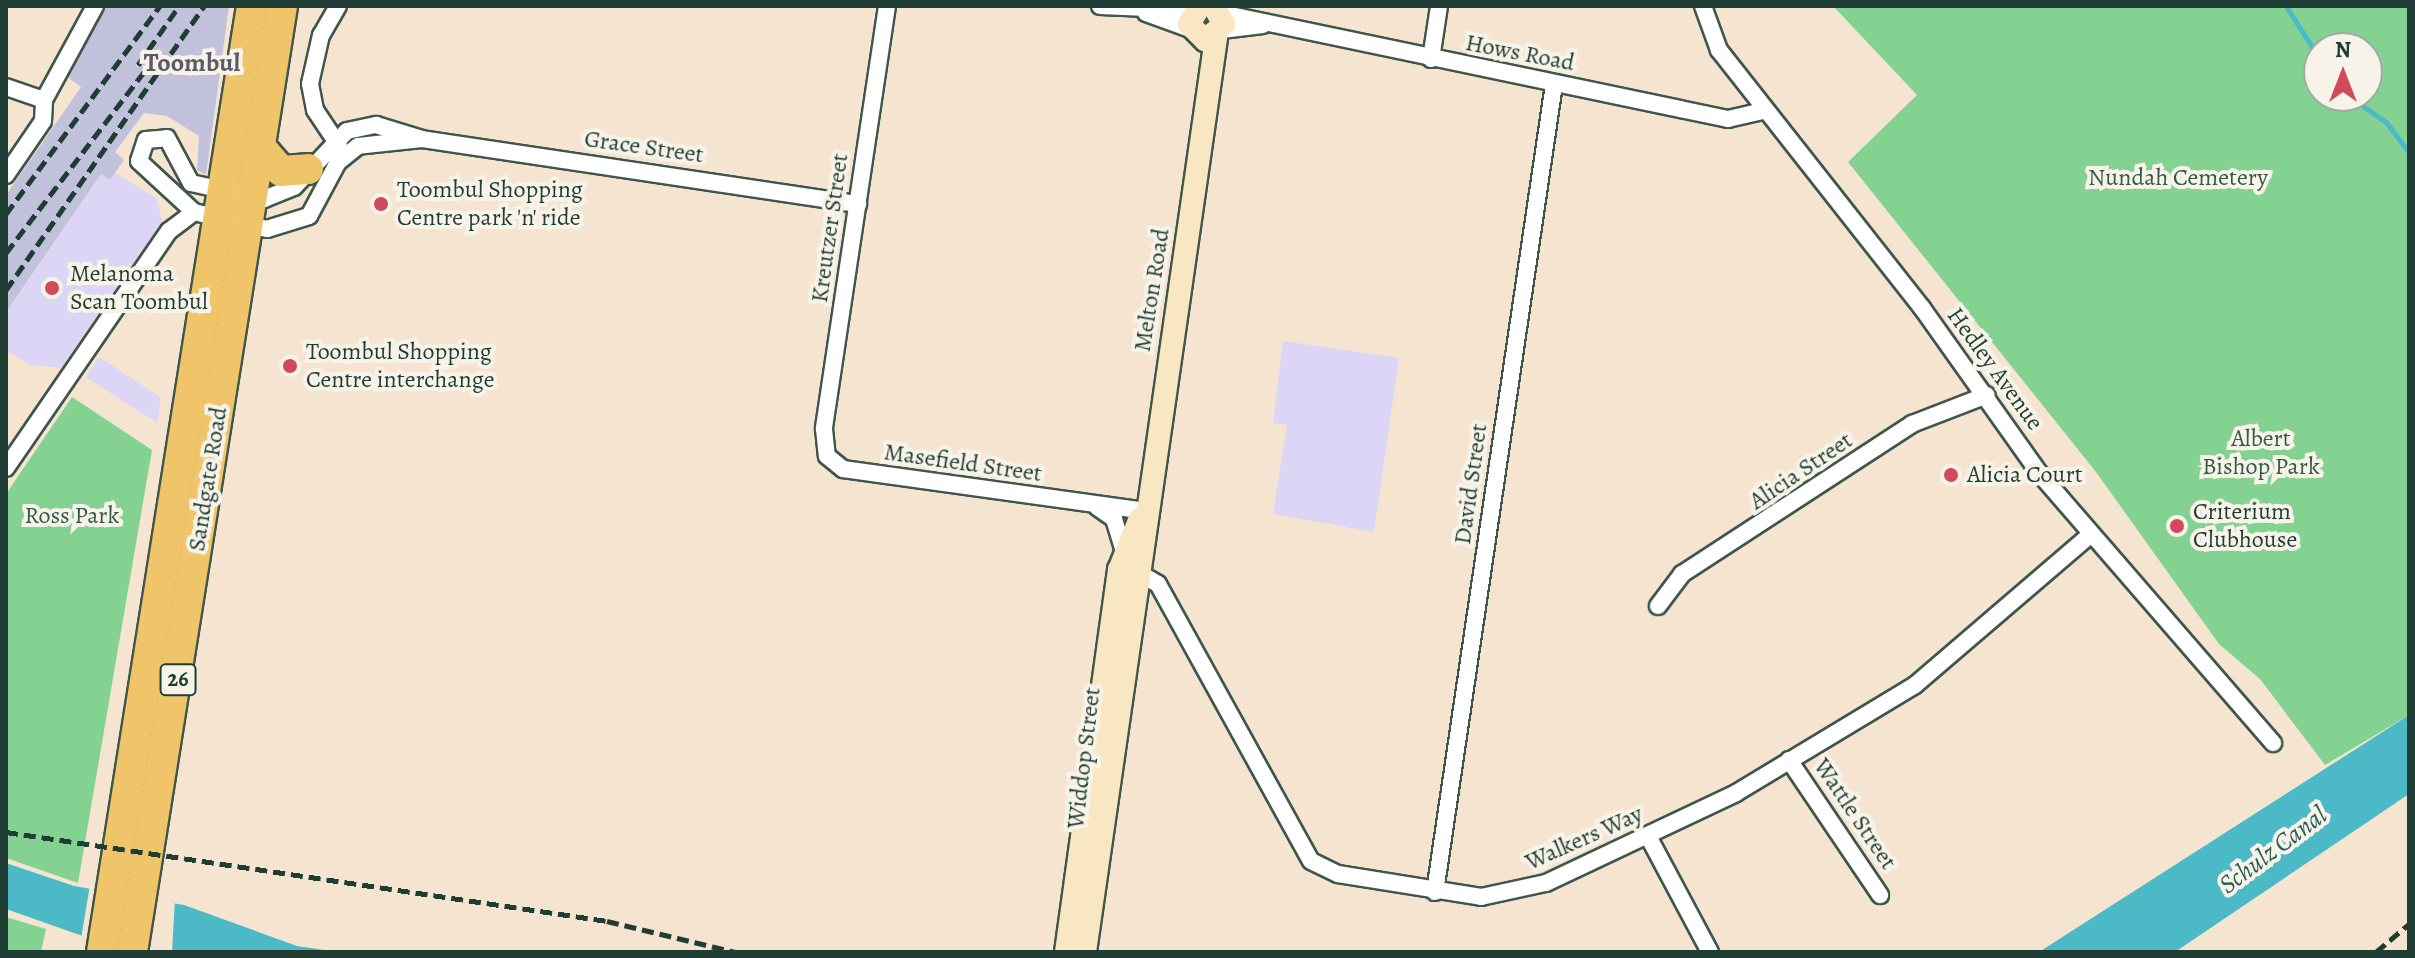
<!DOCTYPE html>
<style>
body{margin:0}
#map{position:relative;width:2415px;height:958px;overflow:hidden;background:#f5e5d0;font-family:Alegreya,serif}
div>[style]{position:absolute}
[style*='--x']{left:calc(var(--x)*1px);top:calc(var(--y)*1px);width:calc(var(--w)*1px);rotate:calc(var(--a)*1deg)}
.built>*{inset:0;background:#ddd5f6}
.industrial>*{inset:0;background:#c2c1dc}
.green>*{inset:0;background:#83d291}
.water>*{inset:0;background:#4cb9c7}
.pier>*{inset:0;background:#f5e5d0}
.stream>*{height:5px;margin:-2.5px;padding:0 2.5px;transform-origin:2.5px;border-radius:2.5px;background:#4cb9c7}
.roads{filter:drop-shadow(2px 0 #3f564b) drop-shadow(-2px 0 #3f564b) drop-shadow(0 2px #3f564b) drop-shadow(0 -2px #3f564b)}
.street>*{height:16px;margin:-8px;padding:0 8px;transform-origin:8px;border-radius:8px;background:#fff}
.secondary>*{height:22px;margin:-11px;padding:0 11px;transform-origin:11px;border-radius:11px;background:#f9e7c3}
.highway>*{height:30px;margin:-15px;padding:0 15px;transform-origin:15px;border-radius:15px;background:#f0c469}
.rail>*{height:5px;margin-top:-2.5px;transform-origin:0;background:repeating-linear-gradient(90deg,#1f3d34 0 12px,transparent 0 18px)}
.dots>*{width:22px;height:22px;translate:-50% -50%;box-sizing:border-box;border:4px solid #f7f3e8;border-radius:50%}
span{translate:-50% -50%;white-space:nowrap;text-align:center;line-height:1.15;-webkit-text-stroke:8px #f7f3e8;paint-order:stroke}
.shield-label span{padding:2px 6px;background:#f7f3e8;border:2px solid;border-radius:6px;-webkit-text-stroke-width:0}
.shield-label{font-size:22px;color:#1f3d34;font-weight:700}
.street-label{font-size:24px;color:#1f3d34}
.park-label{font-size:24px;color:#335b47}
.poi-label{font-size:24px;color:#1f3d34}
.left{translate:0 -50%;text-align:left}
.neighbourhood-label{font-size:26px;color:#5d5966;font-weight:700}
.water-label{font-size:26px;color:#2a5c59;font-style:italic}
.frame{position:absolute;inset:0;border:8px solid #1f3d34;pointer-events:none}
.north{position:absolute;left:2303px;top:32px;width:80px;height:80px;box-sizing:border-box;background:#f7f3e8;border:2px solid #a1aaa0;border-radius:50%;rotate:0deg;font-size:22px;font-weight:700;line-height:32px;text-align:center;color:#1f3d34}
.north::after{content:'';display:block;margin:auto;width:28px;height:36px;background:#d1495b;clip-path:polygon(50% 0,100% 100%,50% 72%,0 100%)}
</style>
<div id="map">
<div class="built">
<div style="clip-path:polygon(116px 173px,157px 199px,162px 222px,61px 368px,30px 365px,6px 350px,6px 312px,101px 174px,110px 180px)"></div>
<div style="clip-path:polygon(1283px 341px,1399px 358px,1374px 532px,1273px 514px,1287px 425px,1273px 423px)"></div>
<div style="clip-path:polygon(99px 357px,161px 398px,157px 423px,86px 377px)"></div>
</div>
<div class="industrial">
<div style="clip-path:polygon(102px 6px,229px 6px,206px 175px,197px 170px,199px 136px,167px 116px,144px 113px,115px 152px,124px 160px,110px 180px,101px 174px,6px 312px,6px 195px,81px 87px,61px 72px)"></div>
</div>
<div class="green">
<div style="clip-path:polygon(evenodd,1833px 6px,2409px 6px,2409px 715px,2325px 765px,2260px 679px,2219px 644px,2096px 472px,1848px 162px,1917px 95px,1833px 6px,2319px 48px,2367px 48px,2367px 96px,2319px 96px,2319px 48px)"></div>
<div style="clip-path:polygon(72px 397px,152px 450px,78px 883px,6px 858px,6px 494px)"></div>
<div style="clip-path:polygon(6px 917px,46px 929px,41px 952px,6px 952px)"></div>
</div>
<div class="water">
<div style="clip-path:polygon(2409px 715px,2409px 794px,2175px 952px,2039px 952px)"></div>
<div style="clip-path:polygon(6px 863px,74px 886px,184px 905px,297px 946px,338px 952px,128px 952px,6px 909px)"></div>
</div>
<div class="pier">
<div style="clip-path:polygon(90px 885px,175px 900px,172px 952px,117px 952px,81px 939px)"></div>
</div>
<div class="stream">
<div style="--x:2286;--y:6;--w:62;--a:57.6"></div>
<div style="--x:2348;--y:96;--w:46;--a:34.4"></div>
<div style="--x:2386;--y:122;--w:39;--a:53"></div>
</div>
<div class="roads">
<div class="street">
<div style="--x:338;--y:6;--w:34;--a:120"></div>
<div style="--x:321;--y:35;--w:50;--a:102.7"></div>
<div style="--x:310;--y:84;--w:26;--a:79"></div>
<div style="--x:315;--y:110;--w:43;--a:56.3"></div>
<div style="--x:887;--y:6;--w:428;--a:98.5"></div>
<div style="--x:824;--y:429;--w:27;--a:84"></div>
<div style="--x:827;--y:456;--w:21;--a:39"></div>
<div style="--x:843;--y:469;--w:304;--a:7.9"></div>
<div style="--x:1100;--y:6;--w:94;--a:2.4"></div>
<div style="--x:1703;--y:6;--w:47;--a:70"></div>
<div style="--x:1719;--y:50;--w:328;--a:51.8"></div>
<div style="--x:1922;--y:308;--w:204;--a:54.6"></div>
<div style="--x:2040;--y:474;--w:356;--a:49.1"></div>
<div style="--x:1146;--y:13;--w:47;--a:20"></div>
<div style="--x:1221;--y:13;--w:518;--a:11.81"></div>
<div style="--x:1728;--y:119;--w:39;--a:-13"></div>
<div style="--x:1222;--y:30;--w:41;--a:-7"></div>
<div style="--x:1431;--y:59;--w:54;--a:-81.4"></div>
<div style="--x:6;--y:87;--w:40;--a:18.9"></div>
<div style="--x:422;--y:139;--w:64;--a:173.8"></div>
<div style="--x:358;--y:146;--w:26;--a:141"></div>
<div style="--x:338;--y:162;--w:61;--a:118.2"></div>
<div style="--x:309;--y:216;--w:44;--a:162.8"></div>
<div style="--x:267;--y:229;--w:75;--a:-166.9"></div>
<div style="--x:194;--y:212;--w:75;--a:-137.2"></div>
<div style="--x:139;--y:161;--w:22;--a:-72"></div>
<div style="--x:146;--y:140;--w:21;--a:-5"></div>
<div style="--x:167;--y:138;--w:51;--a:61.9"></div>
<div style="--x:191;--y:183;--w:75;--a:12.4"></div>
<div style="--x:264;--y:199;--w:32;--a:-22"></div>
<div style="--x:294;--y:187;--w:77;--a:-46.6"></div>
<div style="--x:347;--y:131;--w:30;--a:-12"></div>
<div style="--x:376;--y:125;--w:48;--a:16.9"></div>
<div style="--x:422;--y:139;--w:441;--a:8.5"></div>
<div style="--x:6;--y:175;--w:65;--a:-55.6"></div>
<div style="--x:43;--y:121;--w:21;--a:-87"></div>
<div style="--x:44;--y:100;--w:107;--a:-61.5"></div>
<div style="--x:6;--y:468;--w:288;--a:-55.5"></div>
<div style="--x:169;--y:231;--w:31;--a:-37"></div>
<div style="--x:1097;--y:507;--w:21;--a:35"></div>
<div style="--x:1114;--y:519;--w:31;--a:73"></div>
<div style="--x:1132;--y:569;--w:30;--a:30"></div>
<div style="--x:1158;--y:584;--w:316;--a:61.1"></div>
<div style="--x:1311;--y:861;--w:30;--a:26"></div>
<div style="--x:1338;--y:874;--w:145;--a:9.1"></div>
<div style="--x:1481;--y:897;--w:66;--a:-12.2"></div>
<div style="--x:1546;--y:883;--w:210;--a:-25.3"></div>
<div style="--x:1736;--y:793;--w:209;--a:-31.1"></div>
<div style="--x:1915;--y:685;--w:230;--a:-40.6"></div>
<div style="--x:1658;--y:606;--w:40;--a:-53"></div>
<div style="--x:1682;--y:574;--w:275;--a:-33.1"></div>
<div style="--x:1912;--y:424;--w:80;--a:-21.1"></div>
<div style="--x:1789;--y:760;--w:163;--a:56"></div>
<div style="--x:1648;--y:836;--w:132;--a:61.9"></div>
<div style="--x:1435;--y:892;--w:817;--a:-81.62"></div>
</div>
<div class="secondary">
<div style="--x:1200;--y:6;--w:21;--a:121"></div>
<div style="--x:1189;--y:24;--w:23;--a:45"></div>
<div style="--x:1205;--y:40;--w:25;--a:-40"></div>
<div style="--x:1224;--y:24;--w:21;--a:-121"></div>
<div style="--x:1066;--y:952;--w:386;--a:-82.1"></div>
<div style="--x:1119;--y:570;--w:56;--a:-68"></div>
<div style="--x:1085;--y:952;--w:923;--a:-81.84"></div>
</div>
<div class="highway">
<div style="--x:262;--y:149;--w:29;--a:49"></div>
<div style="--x:281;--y:171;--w:27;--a:-4"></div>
<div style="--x:102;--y:952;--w:958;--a:-80.99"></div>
<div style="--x:132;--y:952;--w:958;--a:-80.99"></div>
</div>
</div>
<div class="rail">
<div style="--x:138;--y:65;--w:72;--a:-55.2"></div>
<div style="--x:6;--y:214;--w:259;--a:-53.5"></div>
<div style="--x:6;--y:253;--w:244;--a:-52.7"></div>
<div style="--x:6;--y:290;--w:346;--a:-55.1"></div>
<div style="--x:6;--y:832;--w:608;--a:8.42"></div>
<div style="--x:607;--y:921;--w:132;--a:13.6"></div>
<div style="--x:2376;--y:952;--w:43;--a:-40.3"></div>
</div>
<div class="dots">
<div style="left:381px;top:204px;background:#d1495b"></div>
<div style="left:52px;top:288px;background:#d1495b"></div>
<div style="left:290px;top:366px;background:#d1495b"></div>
<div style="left:1951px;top:475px;background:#d1495b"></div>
<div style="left:2177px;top:526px;background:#d1495b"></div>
</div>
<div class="shield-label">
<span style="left:178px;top:680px">26</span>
</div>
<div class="street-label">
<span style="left:1520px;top:53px;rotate:11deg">Hows Road</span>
<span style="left:644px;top:147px;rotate:8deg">Grace Street</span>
<span style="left:830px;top:228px;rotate:-82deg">Kreutzer Street</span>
<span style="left:1152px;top:290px;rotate:-81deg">Melton Road</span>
<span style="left:1995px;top:369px;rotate:54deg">Hedley Avenue</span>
<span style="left:963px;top:463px;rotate:8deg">Masefield Street</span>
<span style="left:1801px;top:471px;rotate:-34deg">Alicia Street</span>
<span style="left:208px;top:479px;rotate:-81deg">Sandgate Road</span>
<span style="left:1471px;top:484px;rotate:-82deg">David Street</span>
<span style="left:1084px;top:758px;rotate:-83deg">Widdop Street</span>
<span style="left:1855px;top:814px;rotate:56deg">Wattle Street</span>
<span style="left:1584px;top:838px;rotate:-24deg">Walkers Way</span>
</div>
<div class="park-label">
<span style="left:2178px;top:178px">Nundah Cemetery</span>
<span style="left:2261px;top:453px">Albert<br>Bishop Park</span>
<span style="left:72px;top:516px">Ross Park</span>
</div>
<div class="poi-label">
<span class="left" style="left:397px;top:204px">Toombul Shopping<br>Centre park 'n' ride</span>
<span class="left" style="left:70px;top:288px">Melanoma<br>Scan Toombul</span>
<span class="left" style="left:306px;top:366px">Toombul Shopping<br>Centre interchange</span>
<span class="left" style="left:1967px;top:475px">Alicia Court</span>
<span class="left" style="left:2193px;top:526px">Criterium<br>Clubhouse</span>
</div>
<div class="neighbourhood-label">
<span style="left:192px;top:63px">Toombul</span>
</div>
<div class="water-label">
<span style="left:2273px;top:850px;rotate:-37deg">Schulz Canal</span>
</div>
<div class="frame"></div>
<div class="north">N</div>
</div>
